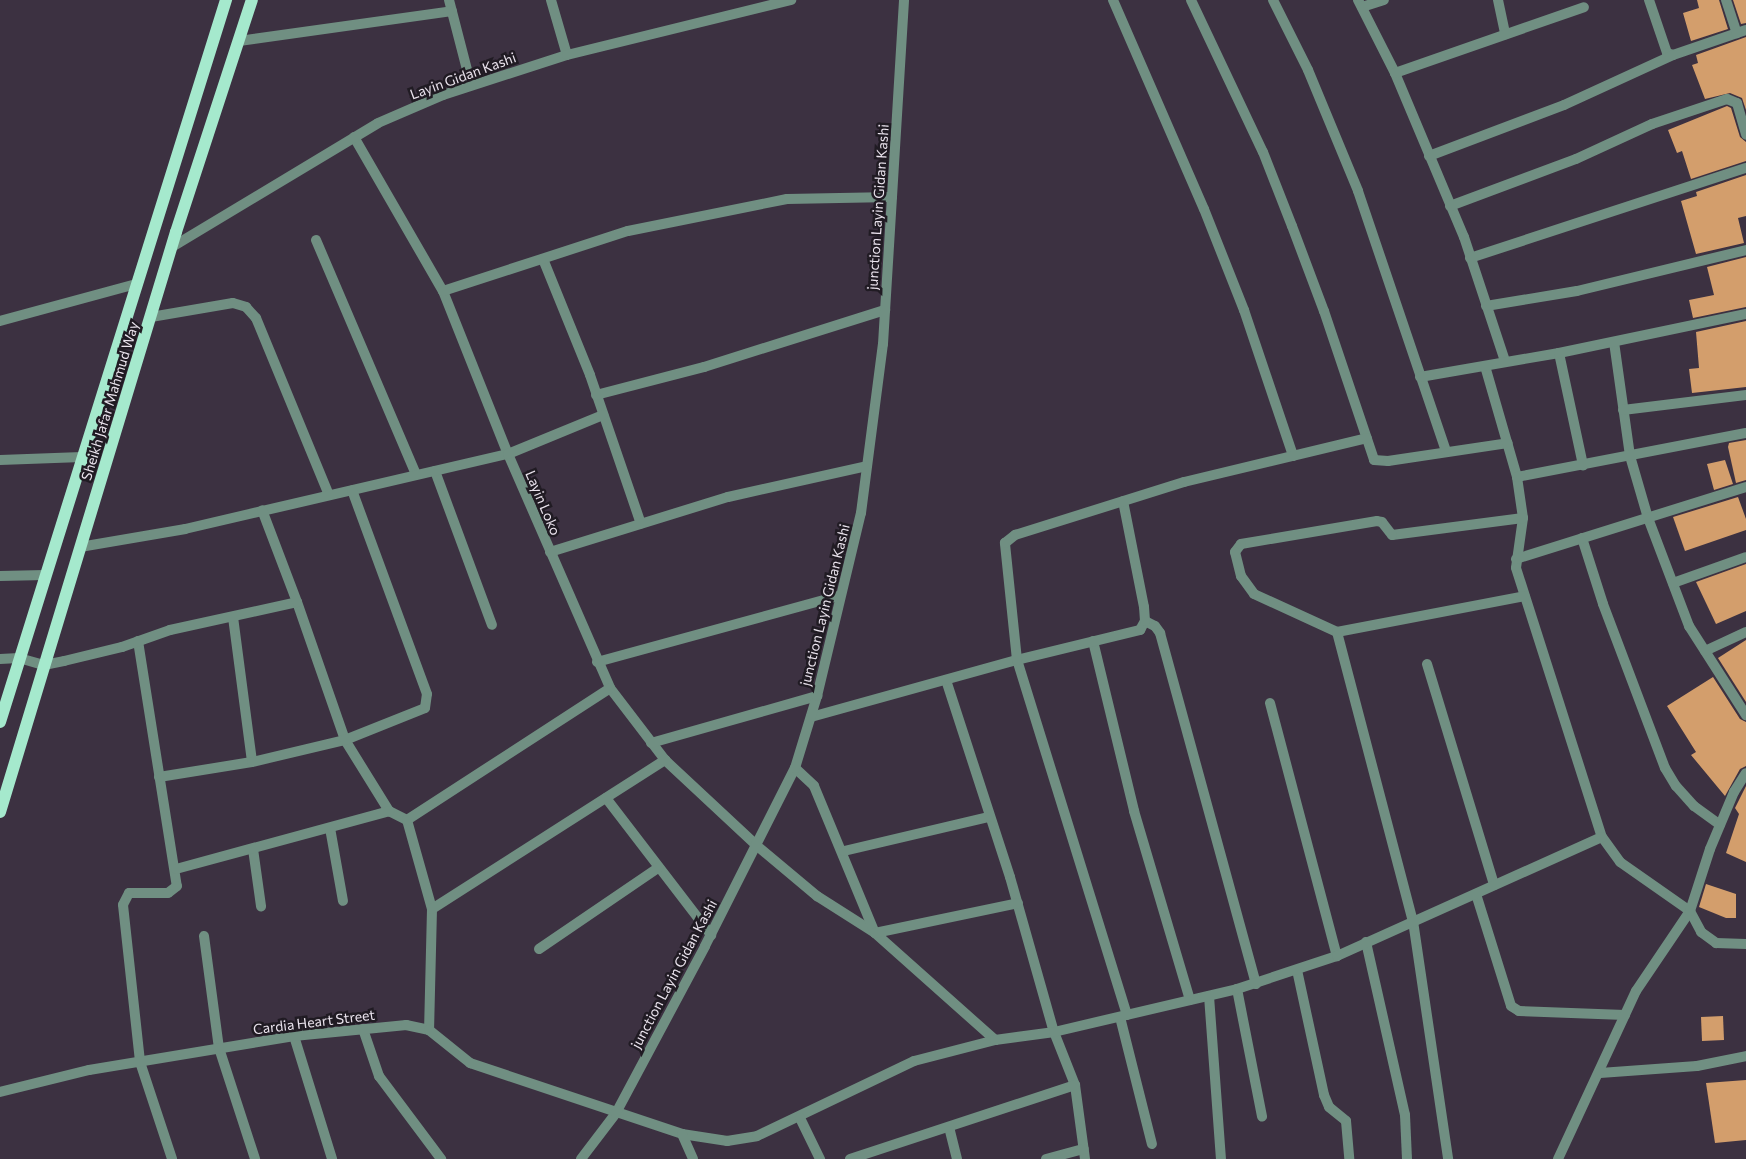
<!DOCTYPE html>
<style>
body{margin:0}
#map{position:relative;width:1746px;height:1159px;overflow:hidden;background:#3c3141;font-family:Commissioner,sans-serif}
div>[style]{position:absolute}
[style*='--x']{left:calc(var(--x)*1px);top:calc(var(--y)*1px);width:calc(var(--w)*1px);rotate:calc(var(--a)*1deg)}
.building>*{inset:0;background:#d39e6c}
.service>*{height:10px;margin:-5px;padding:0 5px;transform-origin:5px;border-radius:5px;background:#708f82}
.minor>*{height:10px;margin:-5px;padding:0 5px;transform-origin:5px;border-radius:5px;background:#708f82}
.primary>*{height:12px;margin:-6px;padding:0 6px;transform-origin:6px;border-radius:6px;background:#a5e9cd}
span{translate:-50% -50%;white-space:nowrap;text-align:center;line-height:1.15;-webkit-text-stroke:5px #201b23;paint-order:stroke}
.street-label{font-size:14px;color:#eae3ed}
</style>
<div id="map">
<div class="building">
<div style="clip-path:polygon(1697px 0,1719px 0,1728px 29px,1691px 41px,1683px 13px,1699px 8px)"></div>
<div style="clip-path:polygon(1733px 0,1746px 0,1746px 23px,1741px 24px)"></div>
<div style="clip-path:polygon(1746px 37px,1746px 110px,1742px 98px,1730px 93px,1705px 99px,1692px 65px,1698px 63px,1696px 55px)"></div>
<div style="clip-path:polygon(1727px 106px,1731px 108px,1740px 137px,1746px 142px,1746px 161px,1691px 179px,1682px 151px,1677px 153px,1668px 130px)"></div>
<div style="clip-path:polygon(1746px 175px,1746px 216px,1738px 218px,1744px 243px,1696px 254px,1681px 201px,1697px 196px,1696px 192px)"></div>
<div style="clip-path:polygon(1746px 257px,1746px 307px,1693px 318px,1689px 300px,1714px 295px,1707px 267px)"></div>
<div style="clip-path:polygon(1746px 321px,1746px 387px,1692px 393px,1689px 369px,1699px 368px,1696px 332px)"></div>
<div style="clip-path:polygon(1746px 440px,1746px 480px,1736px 483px,1728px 447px,1729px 443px)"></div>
<div style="clip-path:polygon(1725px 460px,1733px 484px,1714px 490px,1707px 464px)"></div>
<div style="clip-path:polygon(1738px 497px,1746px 519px,1746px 530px,1685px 551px,1673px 517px)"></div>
<div style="clip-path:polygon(1746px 564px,1746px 611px,1716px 624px,1696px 582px)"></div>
<div style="clip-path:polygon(1746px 640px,1746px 702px,1718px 658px)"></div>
<div style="clip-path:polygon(1713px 677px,1740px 719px,1746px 722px,1746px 766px,1740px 769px,1725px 796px,1691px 755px,1696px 752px,1667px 706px)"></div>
<div style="clip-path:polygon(1746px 786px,1746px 862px,1726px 853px,1739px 814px,1735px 808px)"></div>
<div style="clip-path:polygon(1706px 884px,1736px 894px,1736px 918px,1726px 918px,1699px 907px)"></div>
<div style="clip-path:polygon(1723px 1016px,1724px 1040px,1702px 1041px,1701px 1017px)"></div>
<div style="clip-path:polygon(1746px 1080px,1746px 1140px,1715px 1143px,1706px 1083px)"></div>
</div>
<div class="service">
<div style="--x:0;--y:460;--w:82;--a:-2.1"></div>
<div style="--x:0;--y:576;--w:45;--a:-1.3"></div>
</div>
<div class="minor">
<div style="--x:449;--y:0;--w:88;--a:75.5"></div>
<div style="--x:551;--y:0;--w:57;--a:73.8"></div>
<div style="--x:1113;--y:0;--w:228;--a:66.5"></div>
<div style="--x:1204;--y:209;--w:109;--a:68.4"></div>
<div style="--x:1244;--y:310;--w:154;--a:71.4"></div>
<div style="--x:1191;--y:0;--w:168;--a:64.7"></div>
<div style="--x:1263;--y:152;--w:79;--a:68.6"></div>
<div style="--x:1292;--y:226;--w:91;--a:69.4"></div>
<div style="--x:1324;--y:311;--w:157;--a:71.4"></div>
<div style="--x:1374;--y:460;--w:14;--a:4"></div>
<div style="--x:1388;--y:461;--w:121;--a:-8.5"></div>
<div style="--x:1273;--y:0;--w:78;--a:63.4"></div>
<div style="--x:1308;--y:70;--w:131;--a:67.5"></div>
<div style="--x:1358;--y:191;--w:274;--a:71.3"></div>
<div style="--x:1358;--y:0;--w:82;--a:63.1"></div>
<div style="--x:1395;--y:73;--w:178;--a:67.2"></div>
<div style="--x:1464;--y:237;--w:131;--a:71.7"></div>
<div style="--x:1498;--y:0;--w:35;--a:78"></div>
<div style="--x:1649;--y:0;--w:56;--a:71.2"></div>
<div style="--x:1667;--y:53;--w:6;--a:18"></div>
<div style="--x:1673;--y:55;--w:77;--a:-18.9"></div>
<div style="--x:1726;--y:0;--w:35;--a:72"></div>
<div style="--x:1362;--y:7;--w:23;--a:-18"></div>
<div style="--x:239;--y:41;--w:215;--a:-8"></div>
<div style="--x:1395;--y:73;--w:200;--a:-19.2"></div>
<div style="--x:354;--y:137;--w:178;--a:60"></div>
<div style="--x:443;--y:291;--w:175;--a:68.3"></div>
<div style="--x:508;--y:454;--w:255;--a:66.4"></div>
<div style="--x:610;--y:688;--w:91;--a:52.6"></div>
<div style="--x:665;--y:760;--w:125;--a:43"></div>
<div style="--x:756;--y:845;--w:80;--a:39.9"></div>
<div style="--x:817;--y:896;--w:69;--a:32.5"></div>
<div style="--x:875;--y:933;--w:161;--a:41.7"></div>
<div style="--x:1429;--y:156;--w:144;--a:-20.7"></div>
<div style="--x:1564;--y:105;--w:120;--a:-24.6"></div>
<div style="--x:1450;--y:206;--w:134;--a:-20.5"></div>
<div style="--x:1576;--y:159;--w:84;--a:-24.7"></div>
<div style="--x:1652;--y:124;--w:79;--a:-18.4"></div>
<div style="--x:1727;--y:99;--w:11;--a:22"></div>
<div style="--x:1737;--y:103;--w:33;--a:74"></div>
<div style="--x:316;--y:240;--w:255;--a:66.9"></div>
<div style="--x:172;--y:247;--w:240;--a:-31"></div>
<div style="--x:378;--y:123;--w:71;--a:-23.3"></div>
<div style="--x:443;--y:95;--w:130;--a:-17.9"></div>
<div style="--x:567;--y:55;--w:231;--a:-13.8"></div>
<div style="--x:1470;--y:258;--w:290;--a:-18.1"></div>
<div style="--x:543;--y:259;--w:125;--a:67.9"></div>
<div style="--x:590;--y:375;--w:157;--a:71.1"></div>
<div style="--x:443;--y:291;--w:194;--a:-18"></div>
<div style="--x:628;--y:231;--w:162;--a:-11.4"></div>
<div style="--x:787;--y:199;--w:105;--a:-1.1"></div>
<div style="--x:1486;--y:306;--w:92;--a:-9.4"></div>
<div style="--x:1577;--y:291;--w:174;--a:-13.6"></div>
<div style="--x:151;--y:317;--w:83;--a:-9.7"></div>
<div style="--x:233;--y:303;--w:14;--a:17"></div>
<div style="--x:246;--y:307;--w:15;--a:48"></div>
<div style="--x:256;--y:318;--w:191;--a:67.6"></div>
<div style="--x:0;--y:321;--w:141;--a:-15.2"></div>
<div style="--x:1614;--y:342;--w:115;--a:82"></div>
<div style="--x:1630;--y:456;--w:65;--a:73.8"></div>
<div style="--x:1648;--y:518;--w:116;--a:69.2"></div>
<div style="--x:1689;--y:626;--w:106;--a:57.4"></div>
<div style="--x:1559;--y:353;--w:115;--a:77.9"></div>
<div style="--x:1485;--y:366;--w:116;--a:73.9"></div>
<div style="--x:1517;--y:477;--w:41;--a:81.7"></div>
<div style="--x:1523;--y:518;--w:50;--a:98"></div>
<div style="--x:1516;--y:568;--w:282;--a:72.3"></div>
<div style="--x:1602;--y:837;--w:31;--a:54"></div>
<div style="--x:1620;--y:862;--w:85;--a:35"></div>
<div style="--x:1690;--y:911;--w:24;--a:62"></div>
<div style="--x:1701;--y:932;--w:19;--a:36"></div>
<div style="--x:1716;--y:943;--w:30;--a:2"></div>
<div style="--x:1420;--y:377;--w:141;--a:-9.8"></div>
<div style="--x:1559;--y:353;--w:191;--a:-11.8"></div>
<div style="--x:596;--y:395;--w:112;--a:-14.5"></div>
<div style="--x:704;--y:367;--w:190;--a:-17.5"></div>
<div style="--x:1623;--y:410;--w:124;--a:-7"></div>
<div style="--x:435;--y:471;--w:164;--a:69.7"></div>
<div style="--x:1517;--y:477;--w:233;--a:-10.9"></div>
<div style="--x:1523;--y:518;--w:132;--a:172.6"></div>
<div style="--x:1392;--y:535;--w:16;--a:-128"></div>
<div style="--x:1382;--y:522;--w:5;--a:-169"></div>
<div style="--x:1377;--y:521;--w:138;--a:170.4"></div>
<div style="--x:1241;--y:544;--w:10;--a:127"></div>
<div style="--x:1235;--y:552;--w:25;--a:76"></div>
<div style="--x:1241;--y:576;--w:22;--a:54"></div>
<div style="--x:1254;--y:594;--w:91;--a:24.6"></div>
<div style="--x:1337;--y:632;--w:191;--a:-10.8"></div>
<div style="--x:1582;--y:538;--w:69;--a:72.3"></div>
<div style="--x:1603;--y:604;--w:175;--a:69.3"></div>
<div style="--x:1665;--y:768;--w:21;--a:59"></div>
<div style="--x:1676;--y:786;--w:27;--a:48"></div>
<div style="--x:1694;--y:806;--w:32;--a:36"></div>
<div style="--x:80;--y:547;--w:107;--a:-9.7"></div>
<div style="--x:185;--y:529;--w:332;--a:-13.1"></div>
<div style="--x:508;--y:454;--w:103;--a:-22.3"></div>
<div style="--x:550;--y:552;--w:186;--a:-17.2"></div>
<div style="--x:728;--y:497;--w:142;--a:-12.6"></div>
<div style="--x:1516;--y:559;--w:241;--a:-17.4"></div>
<div style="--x:1673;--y:583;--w:77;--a:-19.6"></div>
<div style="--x:297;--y:602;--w:146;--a:70.8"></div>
<div style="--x:345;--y:740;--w:84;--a:58.2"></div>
<div style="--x:389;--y:811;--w:20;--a:27"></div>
<div style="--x:407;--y:820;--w:92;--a:74.3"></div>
<div style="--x:432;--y:909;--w:121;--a:91.4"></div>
<div style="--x:233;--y:617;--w:146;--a:82.5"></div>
<div style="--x:1145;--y:621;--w:11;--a:27"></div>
<div style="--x:1155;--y:626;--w:9;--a:54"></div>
<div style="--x:1160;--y:633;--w:364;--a:74.7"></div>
<div style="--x:1337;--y:632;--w:299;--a:75.3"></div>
<div style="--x:1413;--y:921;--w:241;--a:81.6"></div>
<div style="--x:138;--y:641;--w:248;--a:81"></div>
<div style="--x:177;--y:886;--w:11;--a:142"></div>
<div style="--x:168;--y:893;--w:39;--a:180"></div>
<div style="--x:129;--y:893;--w:13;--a:117"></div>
<div style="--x:123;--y:905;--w:158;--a:83.8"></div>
<div style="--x:140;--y:1062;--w:102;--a:71.7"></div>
<div style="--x:1093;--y:641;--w:175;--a:76.4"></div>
<div style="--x:1134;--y:811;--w:197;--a:73.5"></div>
<div style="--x:1705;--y:651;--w:45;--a:-24.9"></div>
<div style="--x:0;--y:659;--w:19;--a:-3"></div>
<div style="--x:19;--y:658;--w:26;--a:16"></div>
<div style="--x:44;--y:665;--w:20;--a:-11"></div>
<div style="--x:64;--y:661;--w:60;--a:-13.6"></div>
<div style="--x:122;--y:647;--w:51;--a:-19.5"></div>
<div style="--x:170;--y:630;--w:130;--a:-12.4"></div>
<div style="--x:297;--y:602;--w:98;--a:-110.8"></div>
<div style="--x:597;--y:662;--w:251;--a:-15.3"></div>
<div style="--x:1427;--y:664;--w:231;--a:73.1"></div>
<div style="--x:946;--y:680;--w:207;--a:72"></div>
<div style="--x:1010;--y:877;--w:161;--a:74.2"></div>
<div style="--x:1054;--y:1032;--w:57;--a:68.4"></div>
<div style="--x:1075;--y:1085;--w:75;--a:82.3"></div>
<div style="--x:1270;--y:703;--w:262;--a:75.2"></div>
<div style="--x:811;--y:717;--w:214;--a:-15.5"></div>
<div style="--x:1017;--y:660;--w:127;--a:-13.7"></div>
<div style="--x:1140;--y:630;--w:10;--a:-61"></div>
<div style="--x:1145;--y:621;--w:14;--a:-94"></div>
<div style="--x:1144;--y:607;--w:108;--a:-101.2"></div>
<div style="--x:651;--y:743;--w:173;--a:-15.8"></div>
<div style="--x:795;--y:768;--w:26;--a:43"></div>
<div style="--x:814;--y:786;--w:159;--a:67.5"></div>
<div style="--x:875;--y:933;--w:146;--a:-11.8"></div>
<div style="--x:159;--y:777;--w:94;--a:-9.2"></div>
<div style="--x:252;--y:762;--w:96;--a:-13.3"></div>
<div style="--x:345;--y:740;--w:86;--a:-21.8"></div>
<div style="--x:425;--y:708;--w:14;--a:-82"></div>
<div style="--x:427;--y:694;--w:217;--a:-110.2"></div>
<div style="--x:606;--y:798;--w:173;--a:52.5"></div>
<div style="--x:407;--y:820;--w:242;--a:-33"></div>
<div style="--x:330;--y:828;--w:74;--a:79.9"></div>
<div style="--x:253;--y:849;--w:58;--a:82"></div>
<div style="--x:844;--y:851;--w:149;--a:-13.2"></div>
<div style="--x:176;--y:869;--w:221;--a:-15.2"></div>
<div style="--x:1476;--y:894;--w:117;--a:72.6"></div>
<div style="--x:1511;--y:1006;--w:9;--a:32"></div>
<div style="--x:1519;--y:1011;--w:106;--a:2.2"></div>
<div style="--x:432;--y:909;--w:277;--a:-32.6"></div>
<div style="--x:204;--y:936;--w:113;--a:82.4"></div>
<div style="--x:219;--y:1048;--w:117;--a:72"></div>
<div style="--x:1366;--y:942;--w:177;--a:77.3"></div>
<div style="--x:1405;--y:1115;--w:44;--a:87.4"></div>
<div style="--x:539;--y:949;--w:145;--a:-34.3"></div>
<div style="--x:1297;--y:970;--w:128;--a:77.8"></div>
<div style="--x:1324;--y:1095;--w:13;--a:67"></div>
<div style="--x:1329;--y:1107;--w:22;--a:39"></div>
<div style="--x:1346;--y:1121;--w:38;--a:85"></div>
<div style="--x:1237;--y:989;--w:130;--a:78.9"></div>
<div style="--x:1209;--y:996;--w:163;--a:85.8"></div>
<div style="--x:1127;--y:1015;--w:372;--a:-107.2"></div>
<div style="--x:1017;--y:660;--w:118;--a:-95.9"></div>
<div style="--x:1005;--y:543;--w:13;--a:-39"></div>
<div style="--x:1015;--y:535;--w:177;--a:-17.4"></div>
<div style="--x:1184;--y:482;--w:188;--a:-13.5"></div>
<div style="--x:1120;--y:1017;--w:131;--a:75.9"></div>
<div style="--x:363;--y:1029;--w:50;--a:71.2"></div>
<div style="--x:379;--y:1076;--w:104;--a:53.2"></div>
<div style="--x:294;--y:1036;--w:129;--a:72.8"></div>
<div style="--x:1600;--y:1073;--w:97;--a:-4.1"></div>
<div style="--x:1697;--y:1066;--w:50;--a:-11.5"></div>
<div style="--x:0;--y:1092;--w:92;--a:-13.9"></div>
<div style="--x:89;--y:1070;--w:208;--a:-9.4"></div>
<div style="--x:294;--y:1036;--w:113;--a:-5.6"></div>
<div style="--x:406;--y:1025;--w:24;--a:12"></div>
<div style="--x:429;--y:1030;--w:53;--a:38.8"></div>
<div style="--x:470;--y:1063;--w:224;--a:18.5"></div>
<div style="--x:682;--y:1134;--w:46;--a:8.8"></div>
<div style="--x:727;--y:1141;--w:30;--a:-9"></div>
<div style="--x:757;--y:1136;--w:174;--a:-25.5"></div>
<div style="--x:914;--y:1061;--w:84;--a:-14.5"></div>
<div style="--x:995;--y:1040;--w:60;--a:-7.7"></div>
<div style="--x:1054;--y:1032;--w:188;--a:-13.2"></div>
<div style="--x:1237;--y:989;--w:105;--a:-18.3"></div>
<div style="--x:1337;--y:956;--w:290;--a:-24.2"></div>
<div style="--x:800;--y:1118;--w:46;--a:64"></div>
<div style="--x:949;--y:1127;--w:33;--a:76"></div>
<div style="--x:682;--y:1134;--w:27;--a:66"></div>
<div style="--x:581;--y:1159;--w:58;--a:-52.7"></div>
<div style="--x:616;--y:1113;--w:189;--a:-61.9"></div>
<div style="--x:705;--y:946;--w:199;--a:-63.2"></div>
<div style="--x:795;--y:768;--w:75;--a:-73"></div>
<div style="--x:817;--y:696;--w:188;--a:-76.5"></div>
<div style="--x:861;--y:513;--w:170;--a:-82.6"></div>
<div style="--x:883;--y:344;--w:345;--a:-86.5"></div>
<div style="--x:850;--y:1159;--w:237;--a:-18.2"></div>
<div style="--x:1046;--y:1159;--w:39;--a:-15"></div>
<div style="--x:1558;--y:1159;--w:185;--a:-65.1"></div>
<div style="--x:1636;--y:991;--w:97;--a:-56"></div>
<div style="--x:1690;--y:911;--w:65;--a:-72.1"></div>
<div style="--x:1710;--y:849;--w:62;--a:-67.2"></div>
<div style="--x:1734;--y:792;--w:22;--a:-58"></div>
</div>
<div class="primary">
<div style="--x:0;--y:722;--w:757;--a:-72.62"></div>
<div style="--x:0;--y:812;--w:606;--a:-73.12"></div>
<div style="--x:176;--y:232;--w:244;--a:-71.9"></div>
</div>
<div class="street-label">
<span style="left:463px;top:76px;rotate:-20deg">Layin Gidan Kashi</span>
<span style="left:878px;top:207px;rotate:-86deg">junction Layin Gidan Kashi</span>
<span style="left:110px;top:401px;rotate:-73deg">Sheikh Jafar Mahmud Way</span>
<span style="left:543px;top:503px;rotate:67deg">Layin Loko</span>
<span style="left:825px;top:605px;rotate:-76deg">junction Layin Gidan Kashi</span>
<span style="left:674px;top:974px;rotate:-62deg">junction Layin Gidan Kashi</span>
<span style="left:314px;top:1022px;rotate:-7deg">Cardia Heart Street</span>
</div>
</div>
